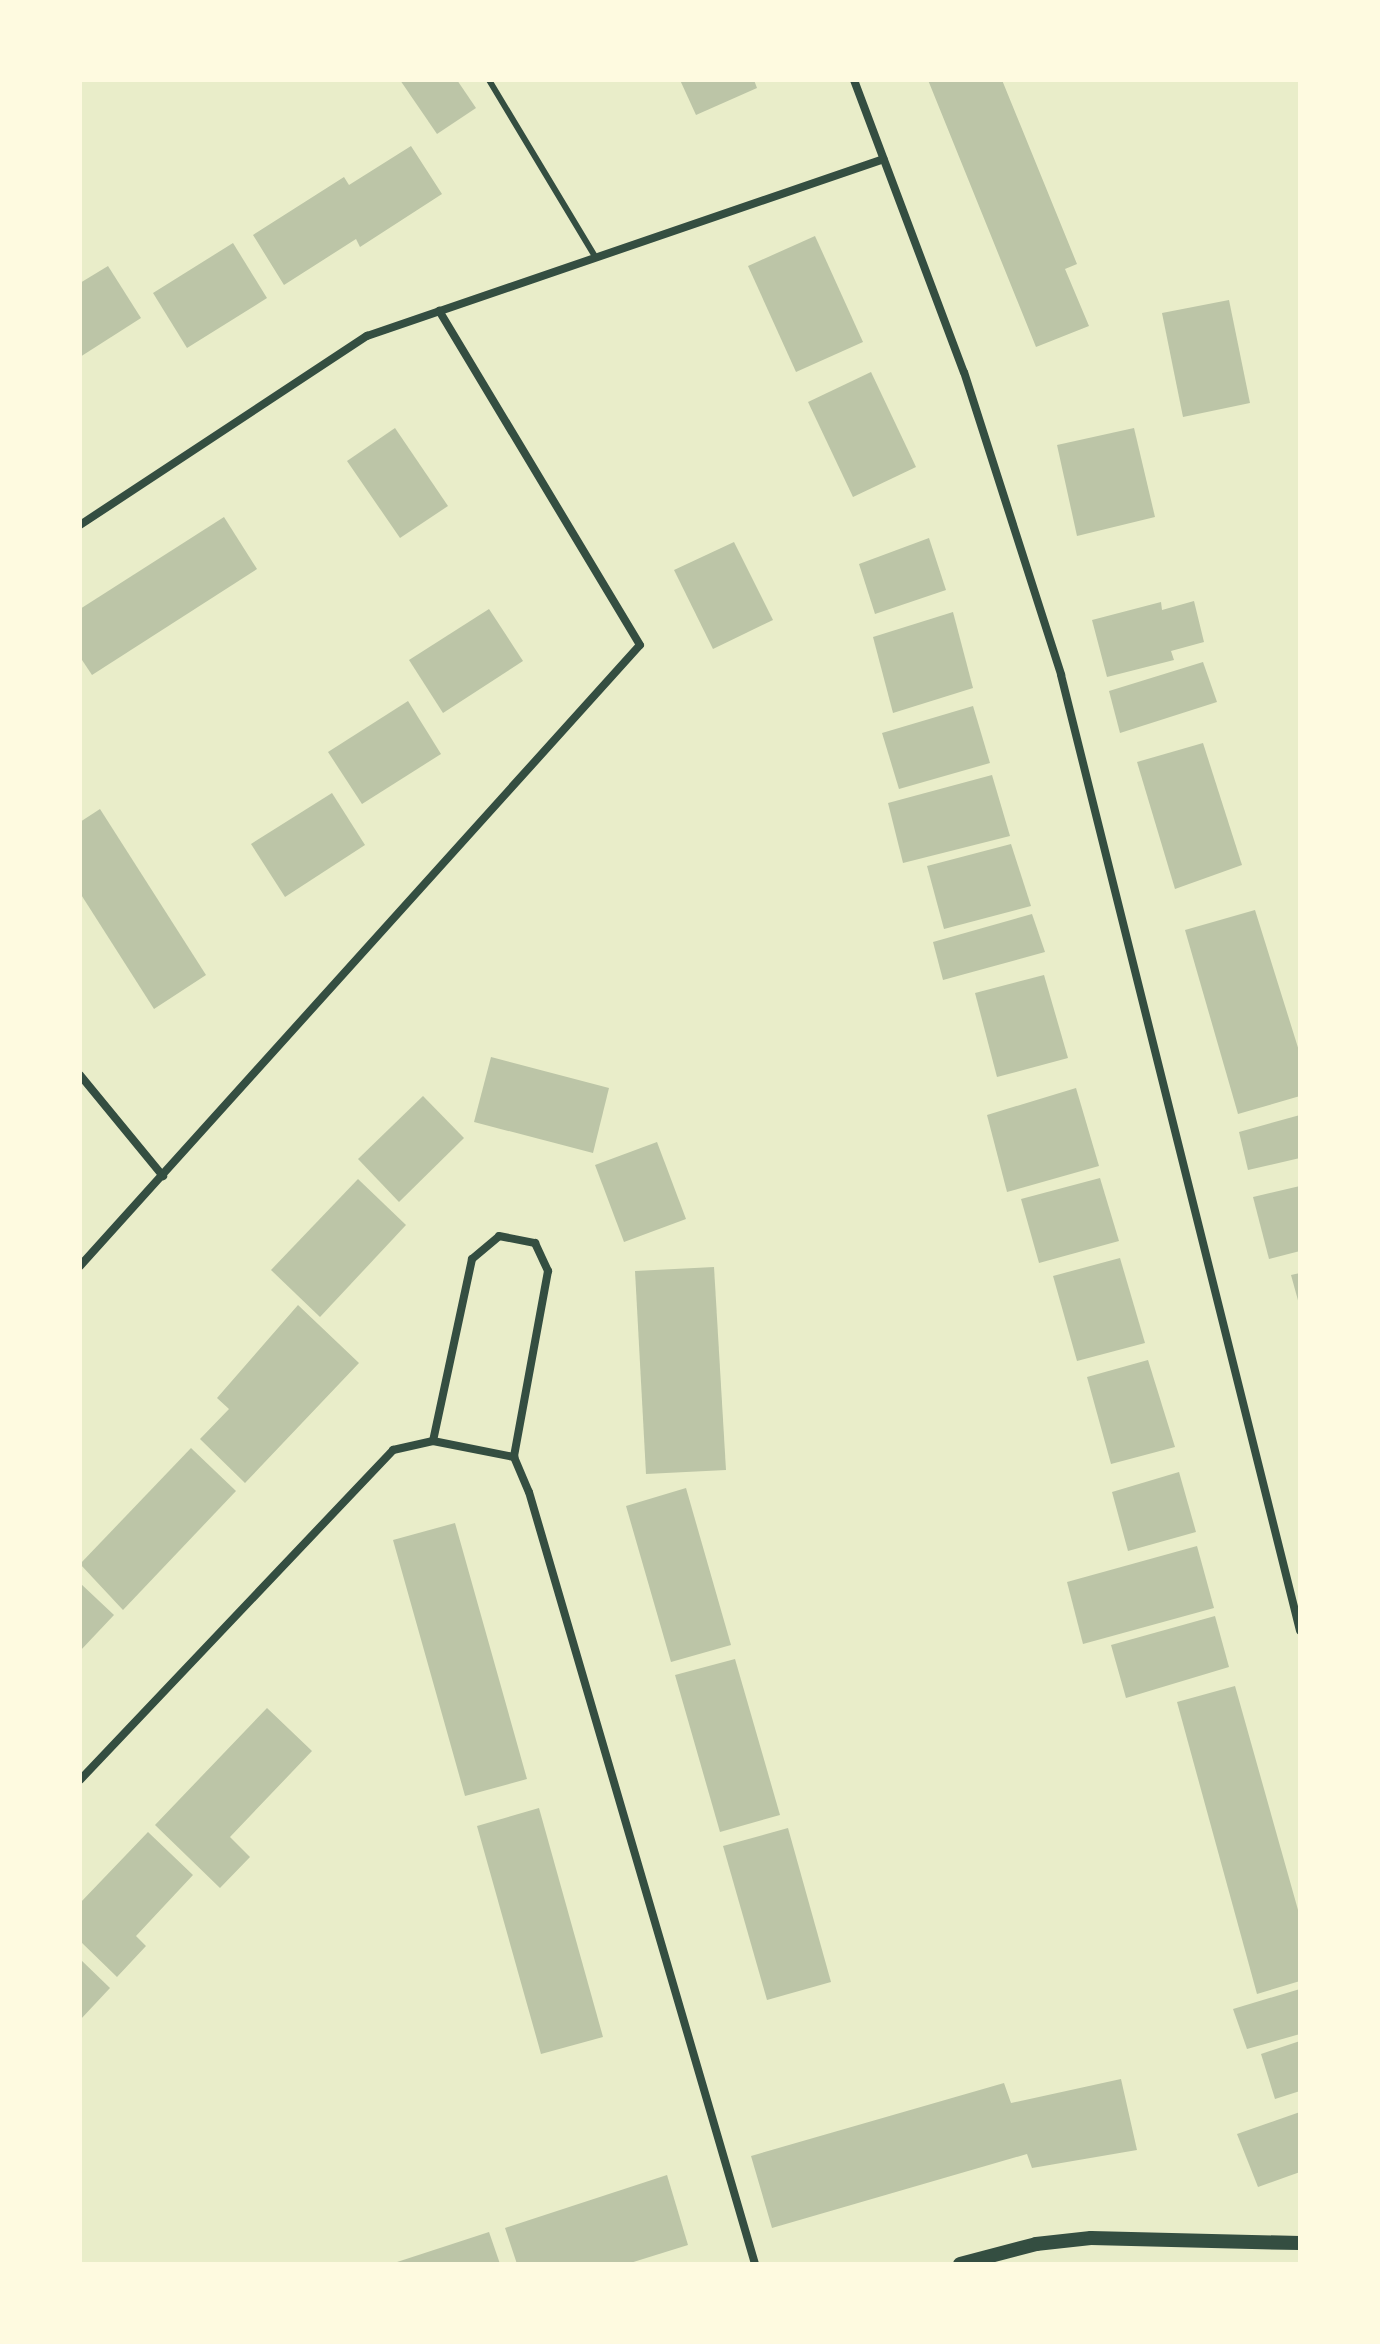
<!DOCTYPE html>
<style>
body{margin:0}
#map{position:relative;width:1380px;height:2344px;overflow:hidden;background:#e9edc9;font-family:"Work Sans",sans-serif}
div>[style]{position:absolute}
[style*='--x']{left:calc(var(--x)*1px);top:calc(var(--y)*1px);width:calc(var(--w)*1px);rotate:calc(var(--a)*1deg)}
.building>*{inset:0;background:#bcc5a7}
.service>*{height:6px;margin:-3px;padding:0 3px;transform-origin:3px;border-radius:3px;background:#344e41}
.minor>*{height:8px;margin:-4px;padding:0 4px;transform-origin:4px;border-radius:4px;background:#344e41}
.tertiary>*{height:14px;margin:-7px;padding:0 7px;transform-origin:7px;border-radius:7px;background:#344e41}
span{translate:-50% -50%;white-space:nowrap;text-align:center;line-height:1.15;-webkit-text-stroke:8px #fefae0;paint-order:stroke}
.frame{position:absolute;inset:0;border:82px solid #fefae0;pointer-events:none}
</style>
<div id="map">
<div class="building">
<div style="clip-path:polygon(400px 80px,457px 80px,476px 108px,437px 134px)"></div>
<div style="clip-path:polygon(680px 80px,754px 80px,757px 88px,696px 115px)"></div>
<div style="clip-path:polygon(928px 80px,1002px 80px,1077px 264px,1065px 269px,1089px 326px,1036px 347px)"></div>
<div style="clip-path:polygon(411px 146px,442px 194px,360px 247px,356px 239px,284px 285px,253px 235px,344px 177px,349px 185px)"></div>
<div style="clip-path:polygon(815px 236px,863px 342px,796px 372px,748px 266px)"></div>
<div style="clip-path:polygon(233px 243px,267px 298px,187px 348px,153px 293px)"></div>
<div style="clip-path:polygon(108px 266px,141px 318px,80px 357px,80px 283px)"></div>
<div style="clip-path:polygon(1229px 300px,1250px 403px,1183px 417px,1162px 313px)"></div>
<div style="clip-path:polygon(871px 372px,916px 467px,853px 497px,808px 402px)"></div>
<div style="clip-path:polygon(395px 428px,448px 506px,400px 538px,347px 461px)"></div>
<div style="clip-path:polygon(1134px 428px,1155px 517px,1077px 536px,1057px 445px)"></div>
<div style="clip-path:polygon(224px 517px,257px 569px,92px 675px,80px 657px,80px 609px)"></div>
<div style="clip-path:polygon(929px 538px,946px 590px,875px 614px,859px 564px)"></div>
<div style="clip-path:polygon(734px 542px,773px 620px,713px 649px,674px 570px)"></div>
<div style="clip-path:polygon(1194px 601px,1204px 642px,1171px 651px,1174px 660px,1107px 677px,1092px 620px,1161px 602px,1162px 610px)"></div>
<div style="clip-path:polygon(489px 609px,523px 661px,443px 713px,409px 660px)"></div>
<div style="clip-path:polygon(953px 612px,973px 688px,893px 713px,873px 637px)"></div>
<div style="clip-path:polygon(1203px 662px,1217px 702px,1120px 733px,1109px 691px)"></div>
<div style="clip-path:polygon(408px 701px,441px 754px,362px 804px,328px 752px)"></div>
<div style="clip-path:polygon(973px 706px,990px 763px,899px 789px,882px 733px)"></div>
<div style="clip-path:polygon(1203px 743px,1242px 865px,1175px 889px,1137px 762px)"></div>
<div style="clip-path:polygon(992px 775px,1010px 836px,903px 863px,888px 803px)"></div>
<div style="clip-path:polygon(332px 793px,365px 845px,285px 897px,251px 844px)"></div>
<div style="clip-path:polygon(100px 809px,206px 975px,154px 1009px,80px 893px,80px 822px)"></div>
<div style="clip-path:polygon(1011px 844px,1031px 906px,944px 929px,927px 866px)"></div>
<div style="clip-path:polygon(1255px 910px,1300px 1054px,1300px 1096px,1238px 1114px,1185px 930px)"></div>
<div style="clip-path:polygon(1032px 914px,1045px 952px,943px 980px,933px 942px)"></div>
<div style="clip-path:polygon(1044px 975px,1068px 1058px,997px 1077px,975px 993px)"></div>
<div style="clip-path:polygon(491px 1057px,609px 1088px,593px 1153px,474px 1122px)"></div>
<div style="clip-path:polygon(1076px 1088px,1099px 1166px,1007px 1192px,987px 1115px)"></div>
<div style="clip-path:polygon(423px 1096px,464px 1138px,399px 1202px,358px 1159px)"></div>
<div style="clip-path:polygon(1300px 1115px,1300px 1158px,1248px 1170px,1239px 1132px)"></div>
<div style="clip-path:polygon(657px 1142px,686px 1219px,624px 1242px,595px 1165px)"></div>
<div style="clip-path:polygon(1100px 1178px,1119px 1241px,1039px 1263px,1021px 1199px)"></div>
<div style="clip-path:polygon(358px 1179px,406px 1225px,320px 1317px,271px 1270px)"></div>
<div style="clip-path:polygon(1300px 1186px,1300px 1251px,1269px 1259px,1253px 1197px)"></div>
<div style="clip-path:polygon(1120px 1258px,1145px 1343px,1077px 1361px,1053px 1276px)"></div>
<div style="clip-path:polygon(714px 1267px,726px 1470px,646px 1474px,635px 1271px)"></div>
<div style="clip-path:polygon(1300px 1273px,1300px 1304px,1299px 1304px,1291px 1275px)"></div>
<div style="clip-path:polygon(298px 1305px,359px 1363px,245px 1483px,200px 1439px,229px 1409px,217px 1398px)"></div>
<div style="clip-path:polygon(1148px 1360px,1175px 1447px,1111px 1464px,1087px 1377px)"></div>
<div style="clip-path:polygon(191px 1448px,236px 1491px,123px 1610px,80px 1564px)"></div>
<div style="clip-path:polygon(1179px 1472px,1196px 1532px,1128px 1551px,1112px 1492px)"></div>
<div style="clip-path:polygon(686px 1488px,731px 1645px,671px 1662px,626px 1506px)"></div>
<div style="clip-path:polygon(455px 1523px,527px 1779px,465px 1796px,393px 1540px)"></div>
<div style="clip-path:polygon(1197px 1546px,1214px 1608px,1083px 1644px,1067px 1582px)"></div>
<div style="clip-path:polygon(80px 1583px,114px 1615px,80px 1651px)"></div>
<div style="clip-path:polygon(1215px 1616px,1229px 1667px,1126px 1698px,1111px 1645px)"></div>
<div style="clip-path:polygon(735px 1659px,780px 1815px,720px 1832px,675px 1675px)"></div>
<div style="clip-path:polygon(1235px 1686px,1300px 1917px,1300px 1981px,1257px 1994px,1177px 1702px)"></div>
<div style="clip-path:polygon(267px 1708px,312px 1751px,230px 1837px,250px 1857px,220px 1888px,155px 1825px)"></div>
<div style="clip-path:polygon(539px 1808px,603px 2037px,541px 2054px,477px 1826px)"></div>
<div style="clip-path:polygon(788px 1828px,831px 1982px,767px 2000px,723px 1846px)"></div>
<div style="clip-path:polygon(148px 1832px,193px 1875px,136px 1936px,146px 1946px,117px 1977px,80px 1941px,80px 1903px)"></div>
<div style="clip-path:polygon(80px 1959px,110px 1988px,80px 2020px)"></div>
<div style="clip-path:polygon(1300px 1989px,1300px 2034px,1247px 2049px,1233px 2009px)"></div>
<div style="clip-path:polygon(1300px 2041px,1300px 2091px,1275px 2099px,1261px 2054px)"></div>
<div style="clip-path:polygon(1121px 2079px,1137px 2150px,1032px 2168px,1027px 2154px,772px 2228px,751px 2156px,1004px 2083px,1011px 2103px)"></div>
<div style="clip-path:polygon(1300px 2112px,1300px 2172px,1258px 2187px,1237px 2134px)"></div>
<div style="clip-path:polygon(667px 2175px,688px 2245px,627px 2264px,517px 2264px,505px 2228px)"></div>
<div style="clip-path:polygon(489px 2232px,500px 2264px,394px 2264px,394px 2263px)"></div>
</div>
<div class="service">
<div style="--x:489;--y:80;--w:204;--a:59"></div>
</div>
<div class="minor">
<div style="--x:854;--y:80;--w:312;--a:69.4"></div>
<div style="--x:964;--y:372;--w:318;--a:72.2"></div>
<div style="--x:1061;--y:675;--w:985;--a:75.96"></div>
<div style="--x:80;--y:525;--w:344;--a:-33.4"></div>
<div style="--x:367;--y:336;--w:546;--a:-18.9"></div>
<div style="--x:80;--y:1075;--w:131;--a:50.6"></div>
<div style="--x:80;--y:1266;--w:836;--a:-47.96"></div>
<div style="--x:640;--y:645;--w:390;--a:-121"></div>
<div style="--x:433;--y:1441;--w:186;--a:-77.9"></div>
<div style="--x:472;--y:1259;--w:35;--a:-40"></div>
<div style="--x:499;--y:1236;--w:37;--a:11"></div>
<div style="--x:535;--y:1243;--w:31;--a:65"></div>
<div style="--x:548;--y:1271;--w:189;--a:100.4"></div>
<div style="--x:80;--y:1780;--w:455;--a:-46.5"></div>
<div style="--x:393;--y:1450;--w:41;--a:-12.7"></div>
<div style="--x:433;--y:1441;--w:83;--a:11.2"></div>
<div style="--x:514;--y:1457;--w:38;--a:67"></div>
<div style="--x:529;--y:1492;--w:804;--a:73.68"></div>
</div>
<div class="tertiary">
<div style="--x:960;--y:2264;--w:79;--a:-14.7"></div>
<div style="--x:1036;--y:2244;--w:55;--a:-6.2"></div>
<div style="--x:1091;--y:2238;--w:209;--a:1.4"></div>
</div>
<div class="frame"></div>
</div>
